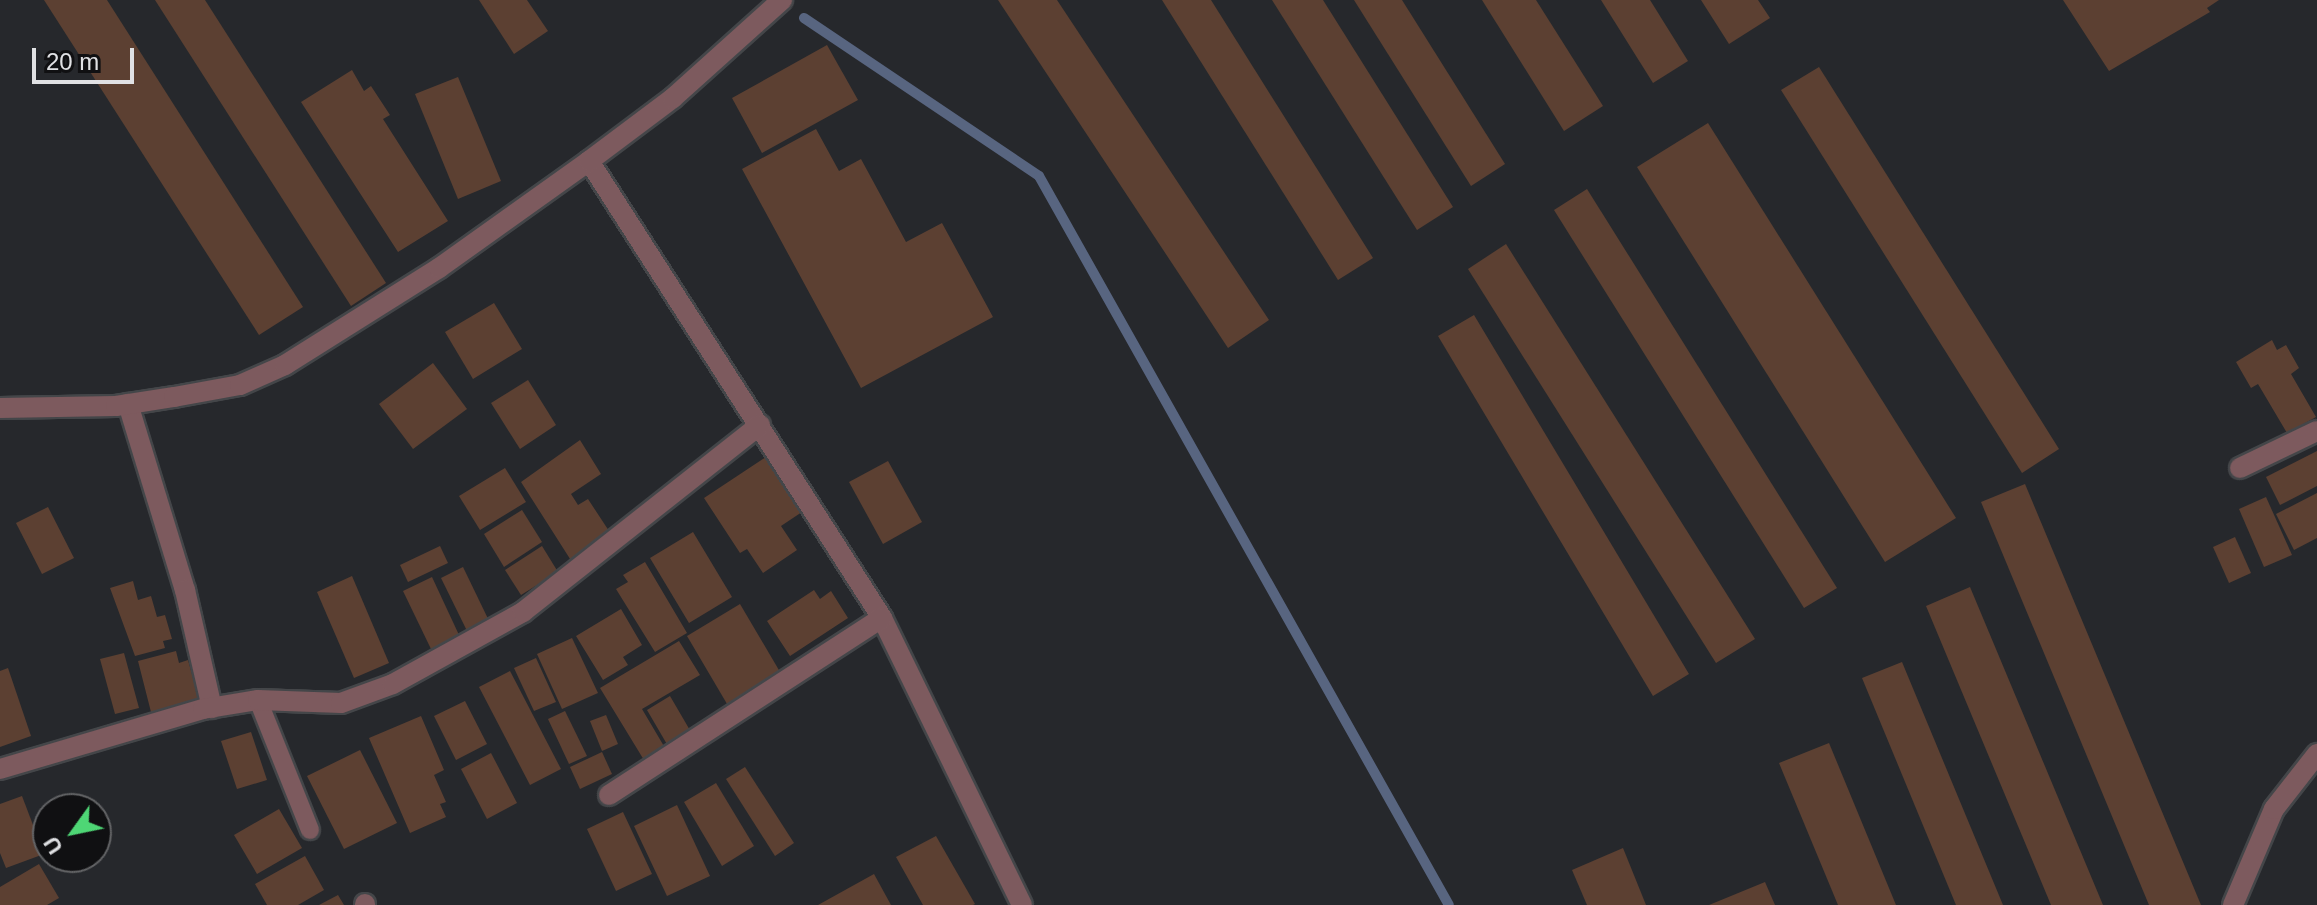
<!DOCTYPE html>
<style>
body{margin:0}
#map{position:relative;width:2317px;height:905px;overflow:hidden;background:#26282c;font-family:Helvetica,sans-serif}
div>[style]{position:absolute}
[style*='--x']{left:calc(var(--x)*1px);top:calc(var(--y)*1px);width:calc(var(--w)*1px);rotate:calc(var(--a)*1deg)}
.stream>*{height:10px;margin:-5px;padding:0 5px;transform-origin:5px;border-radius:5px;background:#586580}
.building>*{inset:0;background:#5c4032}
.roads{filter:drop-shadow(2px 0 #444649) drop-shadow(-2px 0 #444649) drop-shadow(0 2px #444649) drop-shadow(0 -2px #444649)}
.lane>*{height:18px;margin:-9px;padding:0 9px;transform-origin:9px;border-radius:9px;background:#7d5a5e}
.street>*{height:20px;margin:-10px;padding:0 10px;transform-origin:10px;border-radius:10px;background:#7d5a5e}
span{translate:-50% -50%;white-space:nowrap;text-align:center;line-height:1.15;-webkit-text-stroke:8px #101012;paint-order:stroke}
.north{position:absolute;left:32px;top:793px;width:80px;height:80px;box-sizing:border-box;background:#101012;border:2px solid #636466;border-radius:50%;rotate:237deg;font-size:22px;font-weight:700;line-height:32px;text-align:center;color:#e0e1e4}
.north::after{content:'';display:block;margin:auto;width:28px;height:36px;background:#4ed675;clip-path:polygon(50% 0,100% 100%,50% 72%,0 100%)}
.scale{position:absolute;left:32px;top:48px;width:102px;height:36px;box-sizing:border-box;border:4px solid #e0e1e4;border-top:0;padding-left:10px;font-size:24px;line-height:28px;white-space:nowrap;color:#e0e1e4;-webkit-text-stroke:6px #101012;paint-order:stroke}
</style>
<div id="map">
<div class="stream">
<div style="--x:804;--y:18;--w:283;--a:33.9"></div>
<div style="--x:1039;--y:176;--w:836;--a:60.65"></div>
</div>
<div class="building">
<div style="clip-path:polygon(44px 0,107px 0,303px 307px,259px 335px)"></div>
<div style="clip-path:polygon(155px 0,205px 0,386px 283px,351px 306px)"></div>
<div style="clip-path:polygon(479px 0,527px 0,548px 31px,514px 54px)"></div>
<div style="clip-path:polygon(998px 0,1057px 0,1269px 320px,1228px 348px)"></div>
<div style="clip-path:polygon(1162px 0,1211px 0,1373px 258px,1338px 280px)"></div>
<div style="clip-path:polygon(1272px 0,1323px 0,1453px 207px,1417px 230px)"></div>
<div style="clip-path:polygon(1354px 0,1402px 0,1505px 164px,1471px 186px)"></div>
<div style="clip-path:polygon(1482px 0,1536px 0,1603px 106px,1564px 131px)"></div>
<div style="clip-path:polygon(1601px 0,1650px 0,1688px 61px,1653px 83px)"></div>
<div style="clip-path:polygon(1701px 0,1758px 0,1770px 18px,1729px 44px)"></div>
<div style="clip-path:polygon(2063px 0,2219px 0,2207px 8px,2210px 12px,2109px 71px)"></div>
<div style="clip-path:polygon(827px 45px,858px 100px,762px 153px,732px 98px)"></div>
<div style="clip-path:polygon(1819px 67px,2059px 449px,2022px 473px,1781px 90px)"></div>
<div style="clip-path:polygon(352px 70px,364px 91px,371px 86px,390px 115px,383px 119px,448px 221px,398px 252px,301px 102px)"></div>
<div style="clip-path:polygon(458px 77px,501px 181px,458px 199px,415px 94px)"></div>
<div style="clip-path:polygon(1708px 123px,1956px 518px,1885px 562px,1637px 167px)"></div>
<div style="clip-path:polygon(816px 129px,839px 171px,861px 159px,906px 242px,942px 223px,993px 317px,861px 388px,742px 169px)"></div>
<div style="clip-path:polygon(1587px 189px,1837px 588px,1804px 608px,1554px 210px)"></div>
<div style="clip-path:polygon(1506px 244px,1755px 639px,1716px 663px,1468px 269px)"></div>
<div style="clip-path:polygon(494px 303px,522px 349px,473px 379px,445px 332px)"></div>
<div style="clip-path:polygon(1474px 315px,1689px 674px,1653px 696px,1438px 336px)"></div>
<div style="clip-path:polygon(2272px 340px,2277px 350px,2286px 345px,2299px 368px,2291px 374px,2316px 417px,2287px 433px,2258px 384px,2251px 388px,2236px 362px)"></div>
<div style="clip-path:polygon(433px 363px,467px 409px,413px 449px,379px 404px)"></div>
<div style="clip-path:polygon(528px 380px,556px 425px,520px 449px,491px 403px)"></div>
<div style="clip-path:polygon(580px 440px,601px 474px,571px 494px,578px 505px,588px 499px,609px 531px,572px 562px,521px 482px)"></div>
<div style="clip-path:polygon(2317px 451px,2317px 486px,2280px 505px,2266px 477px)"></div>
<div style="clip-path:polygon(769px 455px,805px 510px,781px 526px,797px 550px,763px 573px,747px 549px,740px 553px,704px 498px)"></div>
<div style="clip-path:polygon(888px 461px,922px 522px,883px 544px,849px 482px)"></div>
<div style="clip-path:polygon(505px 468px,526px 502px,480px 530px,459px 496px)"></div>
<div style="clip-path:polygon(2025px 484px,2201px 905px,2149px 905px,1981px 502px)"></div>
<div style="clip-path:polygon(2317px 493px,2317px 538px,2294px 550px,2276px 514px)"></div>
<div style="clip-path:polygon(2266px 497px,2292px 555px,2264px 567px,2239px 509px)"></div>
<div style="clip-path:polygon(48px 507px,74px 558px,42px 574px,16px 523px)"></div>
<div style="clip-path:polygon(522px 510px,542px 542px,504px 567px,484px 534px)"></div>
<div style="clip-path:polygon(693px 532px,732px 597px,689px 623px,650px 558px)"></div>
<div style="clip-path:polygon(2235px 537px,2251px 573px,2229px 583px,2213px 547px)"></div>
<div style="clip-path:polygon(440px 546px,448px 563px,408px 582px,400px 565px)"></div>
<div style="clip-path:polygon(542px 546px,558px 572px,521px 595px,505px 570px)"></div>
<div style="clip-path:polygon(645px 562px,687px 633px,655px 652px,616px 589px,628px 582px,623px 575px)"></div>
<div style="clip-path:polygon(463px 567px,492px 627px,470px 637px,441px 578px)"></div>
<div style="clip-path:polygon(352px 576px,389px 663px,354px 678px,317px 592px)"></div>
<div style="clip-path:polygon(432px 577px,459px 635px,431px 649px,403px 591px)"></div>
<div style="clip-path:polygon(133px 581px,138px 600px,151px 596px,157px 617px,165px 615px,172px 639px,163px 641px,165px 648px,135px 656px,110px 588px)"></div>
<div style="clip-path:polygon(1970px 587px,2103px 905px,2051px 905px,1926px 606px)"></div>
<div style="clip-path:polygon(814px 590px,820px 599px,831px 591px,848px 618px,790px 656px,767px 621px)"></div>
<div style="clip-path:polygon(740px 604px,783px 677px,730px 709px,687px 636px)"></div>
<div style="clip-path:polygon(621px 609px,642px 645px,623px 657px,628px 665px,603px 680px,576px 636px)"></div>
<div style="clip-path:polygon(572px 638px,598px 693px,562px 709px,537px 654px)"></div>
<div style="clip-path:polygon(679px 641px,700px 675px,642px 709px,668px 753px,647px 765px,600px 688px)"></div>
<div style="clip-path:polygon(176px 651px,179px 663px,188px 660px,200px 703px,152px 716px,138px 661px)"></div>
<div style="clip-path:polygon(124px 653px,139px 708px,115px 714px,100px 659px)"></div>
<div style="clip-path:polygon(536px 658px,556px 702px,534px 711px,514px 668px)"></div>
<div style="clip-path:polygon(1902px 662px,2003px 905px,1956px 905px,1862px 678px)"></div>
<div style="clip-path:polygon(8px 668px,31px 736px,0 747px,0 671px)"></div>
<div style="clip-path:polygon(510px 671px,561px 769px,530px 785px,479px 687px)"></div>
<div style="clip-path:polygon(670px 696px,691px 732px,668px 746px,647px 710px)"></div>
<div style="clip-path:polygon(465px 701px,487px 744px,456px 760px,434px 716px)"></div>
<div style="clip-path:polygon(565px 711px,587px 756px,569px 764px,548px 719px)"></div>
<div style="clip-path:polygon(606px 715px,618px 744px,602px 751px,590px 721px)"></div>
<div style="clip-path:polygon(421px 716px,444px 770px,434px 775px,446px 802px,440px 804px,446px 817px,410px 833px,369px 738px)"></div>
<div style="clip-path:polygon(251px 732px,267px 780px,237px 789px,221px 741px)"></div>
<div style="clip-path:polygon(1829px 743px,1896px 905px,1838px 905px,1779px 763px)"></div>
<div style="clip-path:polygon(360px 750px,397px 823px,344px 849px,307px 776px)"></div>
<div style="clip-path:polygon(602px 752px,612px 774px,580px 789px,570px 767px)"></div>
<div style="clip-path:polygon(491px 753px,517px 803px,487px 819px,461px 769px)"></div>
<div style="clip-path:polygon(745px 767px,794px 843px,775px 856px,726px 779px)"></div>
<div style="clip-path:polygon(716px 783px,754px 846px,722px 866px,684px 802px)"></div>
<div style="clip-path:polygon(22px 796px,44px 854px,6px 868px,0 853px,0 804px)"></div>
<div style="clip-path:polygon(677px 805px,710px 876px,667px 896px,634px 826px)"></div>
<div style="clip-path:polygon(279px 809px,302px 848px,257px 874px,234px 835px)"></div>
<div style="clip-path:polygon(623px 812px,652px 874px,616px 891px,587px 829px)"></div>
<div style="clip-path:polygon(936px 836px,975px 904px,973px 905px,923px 905px,896px 857px)"></div>
<div style="clip-path:polygon(1623px 848px,1646px 905px,1587px 905px,1572px 870px)"></div>
<div style="clip-path:polygon(305px 856px,324px 890px,298px 905px,267px 905px,255px 884px)"></div>
<div style="clip-path:polygon(39px 864px,59px 898px,47px 905px,0 905px,0 887px)"></div>
<div style="clip-path:polygon(874px 874px,891px 905px,818px 905px)"></div>
<div style="clip-path:polygon(1765px 882px,1775px 905px,1709px 905px)"></div>
<div style="clip-path:polygon(338px 895px,344px 905px,319px 905px)"></div>
</div>
<div class="roads">
<div class="lane">
<div style="--x:258;--y:700;--w:140;--a:68.2"></div>
</div>
<div class="street">
<div style="--x:589;--y:161;--w:543;--a:57.33"></div>
<div style="--x:882;--y:618;--w:319;--a:64"></div>
<div style="--x:128;--y:404;--w:195;--a:73"></div>
<div style="--x:185;--y:590;--w:121;--a:77.1"></div>
<div style="--x:0;--y:408;--w:116;--a:-1"></div>
<div style="--x:116;--y:406;--w:59;--a:-8.8"></div>
<div style="--x:174;--y:397;--w:67;--a:-10.3"></div>
<div style="--x:240;--y:385;--w:49;--a:-24"></div>
<div style="--x:285;--y:365;--w:182;--a:-32.2"></div>
<div style="--x:439;--y:268;--w:184;--a:-35.5"></div>
<div style="--x:589;--y:161;--w:105;--a:-36.9"></div>
<div style="--x:673;--y:98;--w:147;--a:-42"></div>
<div style="--x:2240;--y:468;--w:85;--a:-25.7"></div>
<div style="--x:0;--y:769;--w:212;--a:-16.5"></div>
<div style="--x:203;--y:709;--w:56;--a:-9.3"></div>
<div style="--x:258;--y:700;--w:83;--a:2.1"></div>
<div style="--x:341;--y:703;--w:55;--a:-20.1"></div>
<div style="--x:393;--y:684;--w:149;--a:-29"></div>
<div style="--x:523;--y:612;--w:302;--a:-38.3"></div>
<div style="--x:609;--y:795;--w:325;--a:-33"></div>
<div style="--x:365;--y:904;--w:1;--a:90"></div>
<div style="--x:2233;--y:905;--w:104;--a:-66.9"></div>
<div style="--x:2274;--y:809;--w:70;--a:-52"></div>
</div>
</div>
<div class="north">U</div>
<div class="scale">20 m</div>
</div>
